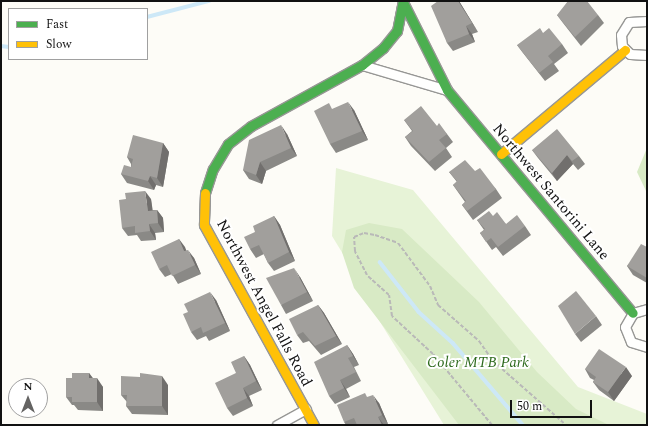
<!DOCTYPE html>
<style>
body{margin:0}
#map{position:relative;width:648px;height:426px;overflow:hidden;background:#fdfcf7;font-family:Spectral,serif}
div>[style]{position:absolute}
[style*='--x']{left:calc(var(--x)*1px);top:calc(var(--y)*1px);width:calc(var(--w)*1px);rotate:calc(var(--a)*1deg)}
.green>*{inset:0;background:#e7f3d7}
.forest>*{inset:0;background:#d8eac5}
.stream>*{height:3.5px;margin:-1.75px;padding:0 1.75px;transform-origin:1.75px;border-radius:1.75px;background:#cde8f7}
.path>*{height:2px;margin-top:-1px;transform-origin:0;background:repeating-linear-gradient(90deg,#b9b9b8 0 4px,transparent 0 6px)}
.roads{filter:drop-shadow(1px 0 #979795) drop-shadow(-1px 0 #979795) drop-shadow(0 1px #979795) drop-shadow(0 -1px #979795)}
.street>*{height:9px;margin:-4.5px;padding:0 4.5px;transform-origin:4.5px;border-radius:4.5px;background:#fffffe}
.fast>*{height:9px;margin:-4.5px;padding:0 4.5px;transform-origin:4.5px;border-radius:4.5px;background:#4caf50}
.slow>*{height:9px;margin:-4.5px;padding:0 4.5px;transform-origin:4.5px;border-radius:4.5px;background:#ffc107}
.wall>*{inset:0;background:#8a8986}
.shaded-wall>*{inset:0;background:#716f6d}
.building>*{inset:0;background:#a19f9c}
span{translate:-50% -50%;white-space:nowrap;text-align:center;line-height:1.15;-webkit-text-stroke:4px #fff;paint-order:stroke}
.street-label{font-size:15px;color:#111}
.park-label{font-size:15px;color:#2f6b1f;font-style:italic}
.frame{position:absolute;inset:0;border:2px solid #111;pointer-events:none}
.legend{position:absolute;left:8px;top:8px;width:140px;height:52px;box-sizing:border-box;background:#fff;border:1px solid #a0a0a0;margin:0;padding:5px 7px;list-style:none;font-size:12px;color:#111}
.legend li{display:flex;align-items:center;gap:8px;height:20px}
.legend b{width:20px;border:1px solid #a0a0a0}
.north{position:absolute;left:8px;top:378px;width:40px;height:40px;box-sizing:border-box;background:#fff;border:1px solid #a0a0a0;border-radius:50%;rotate:0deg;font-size:11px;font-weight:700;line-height:16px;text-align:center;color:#111}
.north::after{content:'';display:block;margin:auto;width:14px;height:18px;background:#646362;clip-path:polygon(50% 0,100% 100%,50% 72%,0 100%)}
.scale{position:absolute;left:510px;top:400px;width:82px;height:18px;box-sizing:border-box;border:2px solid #111;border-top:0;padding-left:5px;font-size:12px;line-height:14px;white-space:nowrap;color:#111;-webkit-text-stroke:3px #fff;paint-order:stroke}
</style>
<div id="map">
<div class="green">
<div style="clip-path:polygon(336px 168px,413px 190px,578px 387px,647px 414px,647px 425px,444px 425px,354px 280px,357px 277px,332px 236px)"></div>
</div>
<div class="forest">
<div style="clip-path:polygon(647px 148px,647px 193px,637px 172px)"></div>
<div style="clip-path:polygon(369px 223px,402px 229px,479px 302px,537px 372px,576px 409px,609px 425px,459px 425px,354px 288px,342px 252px,346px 230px)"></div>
</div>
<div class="stream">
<div style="--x:147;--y:17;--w:64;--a:-14.5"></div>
<div style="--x:1;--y:46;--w:8;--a:7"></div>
<div style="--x:380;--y:262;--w:63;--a:52"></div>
<div style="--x:419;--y:312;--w:46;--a:42.4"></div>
<div style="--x:453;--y:343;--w:108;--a:49.5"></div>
</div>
<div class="path">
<div style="--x:492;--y:425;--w:92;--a:-129.7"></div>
<div style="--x:433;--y:354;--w:56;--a:-137.2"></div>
<div style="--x:392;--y:316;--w:21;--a:-98"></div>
<div style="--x:389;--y:295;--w:30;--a:-138"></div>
<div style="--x:367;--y:275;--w:27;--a:-117"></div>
<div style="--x:355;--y:251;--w:14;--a:-94"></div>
<div style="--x:354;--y:237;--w:11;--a:-22"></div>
<div style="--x:364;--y:233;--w:11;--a:10"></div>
<div style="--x:375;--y:235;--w:24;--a:19"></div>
<div style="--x:398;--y:243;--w:54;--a:53.3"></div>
<div style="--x:430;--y:286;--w:21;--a:67"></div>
<div style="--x:438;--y:305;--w:55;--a:41.3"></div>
<div style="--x:479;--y:341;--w:24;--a:55"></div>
<div style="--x:493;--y:361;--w:97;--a:41.2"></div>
</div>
<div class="roads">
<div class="street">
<div style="--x:647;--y:21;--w:18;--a:177"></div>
<div style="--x:629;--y:22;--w:15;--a:122"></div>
<div style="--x:621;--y:35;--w:11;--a:85"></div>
<div style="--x:622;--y:46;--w:11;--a:45"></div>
<div style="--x:630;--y:54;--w:17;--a:3"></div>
<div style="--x:362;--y:65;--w:89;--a:16.4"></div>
<div style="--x:647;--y:309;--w:15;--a:164"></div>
<div style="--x:633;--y:313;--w:16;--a:120"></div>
<div style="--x:625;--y:327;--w:16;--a:68"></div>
<div style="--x:631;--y:342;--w:17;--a:17"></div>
<div style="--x:277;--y:425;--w:33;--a:-29"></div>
</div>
<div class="fast">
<div style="--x:403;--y:2;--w:98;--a:63.4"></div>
<div style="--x:447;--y:90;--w:290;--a:50.2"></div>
<div style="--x:205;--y:193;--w:25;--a:-72"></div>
<div style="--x:213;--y:169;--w:29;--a:-59"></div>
<div style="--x:228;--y:144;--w:29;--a:-38"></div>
<div style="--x:251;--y:126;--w:127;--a:-28.8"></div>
<div style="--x:362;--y:65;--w:27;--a:-39"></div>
<div style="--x:383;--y:48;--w:22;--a:-51"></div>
<div style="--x:397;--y:31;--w:31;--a:-79"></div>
</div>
<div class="slow">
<div style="--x:501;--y:154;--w:162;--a:-40"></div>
<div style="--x:205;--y:193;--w:32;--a:92"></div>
<div style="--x:204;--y:225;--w:228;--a:61.2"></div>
</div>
</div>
<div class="wall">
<div style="clip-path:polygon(438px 1px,459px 1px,478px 32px,472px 34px,475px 42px,453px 51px,447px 43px)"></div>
<div style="clip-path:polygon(557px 15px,598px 15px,604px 23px,581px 46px,563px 23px)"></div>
<div style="clip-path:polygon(562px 44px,568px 53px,554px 64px,559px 71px,545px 81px,523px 53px,517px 45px)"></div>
<div style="clip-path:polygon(333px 109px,354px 110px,368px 140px,336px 153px,330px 144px)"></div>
<div style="clip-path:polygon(404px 120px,437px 126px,447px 134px,453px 142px,446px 148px,452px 157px,435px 171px,411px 146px,405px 137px,412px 131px)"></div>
<div style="clip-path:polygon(287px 134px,297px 156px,266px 171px,262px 184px,249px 179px,243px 170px)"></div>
<div style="clip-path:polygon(163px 143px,169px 152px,163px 187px,156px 185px,154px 190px,127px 183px,121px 174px,131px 167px,131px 164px,127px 157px)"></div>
<div style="clip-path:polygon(532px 150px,579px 156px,585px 164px,578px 170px,573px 164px,557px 181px,538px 158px)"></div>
<div style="clip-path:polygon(475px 171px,496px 189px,502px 198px,473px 220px,462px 205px,465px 202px,453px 185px,457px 182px,449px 172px)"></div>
<div style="clip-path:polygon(151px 199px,152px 210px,157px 210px,163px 218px,164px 232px,155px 233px,156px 240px,141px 241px,137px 235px,128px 236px,122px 228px)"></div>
<div style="clip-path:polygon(274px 216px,280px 225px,295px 261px,274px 271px,268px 263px,264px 254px,256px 258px,250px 249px,255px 232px)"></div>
<div style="clip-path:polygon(493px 216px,506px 224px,525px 226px,531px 235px,503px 256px,496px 247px,492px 250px,480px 233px,484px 230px,477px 220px)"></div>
<div style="clip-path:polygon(179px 239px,186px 251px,194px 258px,201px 274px,178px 284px,172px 274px,165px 277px,159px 269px)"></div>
<div style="clip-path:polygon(647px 247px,647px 283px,633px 275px,627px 266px)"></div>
<div style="clip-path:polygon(300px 277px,313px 301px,286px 314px,281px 305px)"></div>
<div style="clip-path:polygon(216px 300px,230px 331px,209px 341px,206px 336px,197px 340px,191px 332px)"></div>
<div style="clip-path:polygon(318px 305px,324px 313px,342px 344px,321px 355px,309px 341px,303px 343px,297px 335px)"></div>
<div style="clip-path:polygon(596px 316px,602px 325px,581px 342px,575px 334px)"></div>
<div style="clip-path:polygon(347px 345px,353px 354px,359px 365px,354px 367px,361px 381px,346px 389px,350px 397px,335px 404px,329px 396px)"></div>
<div style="clip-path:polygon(244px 356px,250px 365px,262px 390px,249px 396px,253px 406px,233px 416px,227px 408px,236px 373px)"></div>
<div style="clip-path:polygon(585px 369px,632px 376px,614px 401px,599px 390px,593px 382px,594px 380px,590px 378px)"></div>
<div style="clip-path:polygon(89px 373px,93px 378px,103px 387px,103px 411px,78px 410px,74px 405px,72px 405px,66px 397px,72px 378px)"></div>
<div style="clip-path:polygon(168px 385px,168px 415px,132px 414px,126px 406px,127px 402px,121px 395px)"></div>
<div style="clip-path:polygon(368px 397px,379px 403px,388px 424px,385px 425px,346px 425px,344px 422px)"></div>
</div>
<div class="shaded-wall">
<div style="clip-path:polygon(458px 1px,459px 1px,478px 32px,472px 23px)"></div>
<div style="clip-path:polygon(466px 26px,472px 34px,475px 42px,469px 34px)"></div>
<div style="clip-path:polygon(348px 102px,354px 110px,368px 140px,362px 131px)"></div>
<div style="clip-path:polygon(281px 125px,287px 134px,297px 156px,291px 148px)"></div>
<div style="clip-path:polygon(163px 143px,169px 152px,163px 187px,157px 178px)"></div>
<div style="clip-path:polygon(567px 155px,573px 164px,557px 181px,552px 173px)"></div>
<div style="clip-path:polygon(260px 162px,266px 171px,262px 184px,256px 175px)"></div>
<div style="clip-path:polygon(150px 176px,156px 185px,154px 190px,148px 181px)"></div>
<div style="clip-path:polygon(145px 191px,151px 199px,154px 219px,148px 211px)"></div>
<div style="clip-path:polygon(157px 210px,163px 218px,164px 232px,158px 223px)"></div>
<div style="clip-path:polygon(274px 216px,280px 225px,295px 261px,289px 252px)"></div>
<div style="clip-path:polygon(149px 224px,155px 233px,156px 240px,150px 231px)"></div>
<div style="clip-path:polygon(179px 239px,185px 247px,190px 260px,184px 251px)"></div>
<div style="clip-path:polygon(188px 250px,194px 258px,201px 274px,195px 265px)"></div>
<div style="clip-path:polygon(294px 268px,300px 277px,313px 301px,307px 292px)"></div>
<div style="clip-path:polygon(210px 292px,216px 300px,230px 331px,225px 323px)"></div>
<div style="clip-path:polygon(318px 305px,324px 313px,342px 344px,336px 336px)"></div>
<div style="clip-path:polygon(347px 345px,353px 354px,359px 365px,353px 356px)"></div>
<div style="clip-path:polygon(244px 356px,250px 365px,262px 390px,256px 381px)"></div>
<div style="clip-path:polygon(626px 367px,632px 376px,614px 401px,608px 392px)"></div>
<div style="clip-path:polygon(89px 373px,95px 382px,89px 378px)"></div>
<div style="clip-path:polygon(162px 376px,168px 385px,168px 415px,162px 406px)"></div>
<div style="clip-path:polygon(97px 378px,103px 387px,103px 411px,97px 402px)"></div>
<div style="clip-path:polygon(340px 380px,346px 389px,350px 397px,344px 388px)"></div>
<div style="clip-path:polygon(243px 388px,249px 396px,253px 406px,247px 398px)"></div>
<div style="clip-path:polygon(373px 395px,379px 403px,388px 424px,382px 415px)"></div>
<div style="clip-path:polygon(378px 417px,384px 425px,382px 425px)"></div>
</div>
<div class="building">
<div style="clip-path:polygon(438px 1px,458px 1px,472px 23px,466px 26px,469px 34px,447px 43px,431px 6px)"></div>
<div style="clip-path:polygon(568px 1px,578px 1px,579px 2px,580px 1px,587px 1px,598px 15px,575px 37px,557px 15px)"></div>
<div style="clip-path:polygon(540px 28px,543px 33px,549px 28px,562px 44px,548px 56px,553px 62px,539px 73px,517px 45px)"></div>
<div style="clip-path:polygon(348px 102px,362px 131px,330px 144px,314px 111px,329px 103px,332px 109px)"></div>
<div style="clip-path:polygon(421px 106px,437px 126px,439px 123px,447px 134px,439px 140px,446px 148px,429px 162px,405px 137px,413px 131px,404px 120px)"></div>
<div style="clip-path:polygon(281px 125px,291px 148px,260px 162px,256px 175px,243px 170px,249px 140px)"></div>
<div style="clip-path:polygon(557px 129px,579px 156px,572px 161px,567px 155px,552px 173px,532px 150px)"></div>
<div style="clip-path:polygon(133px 135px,163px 143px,157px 178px,150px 176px,148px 181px,121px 174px,124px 165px,131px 167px,133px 159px,127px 157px)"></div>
<div style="clip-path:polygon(465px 160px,475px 171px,480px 168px,496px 189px,467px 211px,462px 205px,466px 201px,453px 185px,457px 181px,449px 172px)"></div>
<div style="clip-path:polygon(145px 191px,148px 211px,157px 210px,158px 223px,149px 224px,150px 231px,135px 233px,135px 226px,122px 228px,119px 200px,126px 199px,125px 193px)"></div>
<div style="clip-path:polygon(489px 211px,493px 216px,497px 212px,506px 224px,517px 215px,525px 226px,498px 247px,491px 238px,486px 242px,480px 233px,485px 229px,477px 220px)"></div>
<div style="clip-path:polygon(274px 216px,289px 252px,268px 263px,259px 245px,250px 249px,244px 237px,255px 232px,253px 226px)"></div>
<div style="clip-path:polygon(179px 239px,184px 251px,188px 250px,195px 265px,172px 276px,167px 265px,159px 269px,151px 252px)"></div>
<div style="clip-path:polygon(641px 244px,647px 247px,647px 278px,627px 266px)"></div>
<div style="clip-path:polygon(294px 268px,307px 292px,281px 305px,266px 278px)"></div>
<div style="clip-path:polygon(576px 291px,596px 316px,575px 334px,558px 306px)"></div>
<div style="clip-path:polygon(210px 292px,225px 323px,203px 333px,201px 327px,191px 332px,183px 314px,188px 312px,184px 304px)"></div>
<div style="clip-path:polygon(318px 305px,336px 336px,315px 346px,303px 332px,297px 335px,289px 319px)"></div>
<div style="clip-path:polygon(347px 345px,353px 356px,348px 358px,356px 372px,340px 380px,344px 388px,329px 396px,314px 362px)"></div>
<div style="clip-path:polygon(599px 349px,626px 367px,608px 392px,593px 382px,596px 377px,585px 369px)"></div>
<div style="clip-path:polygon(244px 356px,256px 381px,243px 388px,247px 398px,227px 408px,215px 383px,236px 373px,231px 362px)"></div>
<div style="clip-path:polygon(72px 373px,89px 373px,89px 378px,97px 378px,97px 402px,72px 402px,72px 397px,66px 397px,66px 378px,72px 378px)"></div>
<div style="clip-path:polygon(140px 373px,162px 376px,162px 406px,126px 406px,127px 395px,121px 395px,121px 376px,140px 377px)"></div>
<div style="clip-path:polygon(365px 393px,367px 397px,373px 395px,382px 415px,378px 417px,382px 425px,357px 425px,354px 418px,344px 422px,337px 405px)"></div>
</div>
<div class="street-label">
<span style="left:551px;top:192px;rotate:50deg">Northwest Santorini Lane</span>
<span style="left:264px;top:303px;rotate:62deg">Northwest Angel Falls Road</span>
</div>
<div class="park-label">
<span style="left:478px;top:363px">Coler MTB Park</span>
</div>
<div class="frame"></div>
<ul class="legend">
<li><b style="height:5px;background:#4caf50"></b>Fast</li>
<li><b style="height:5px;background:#ffc107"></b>Slow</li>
</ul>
<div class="north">N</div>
<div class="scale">50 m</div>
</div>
